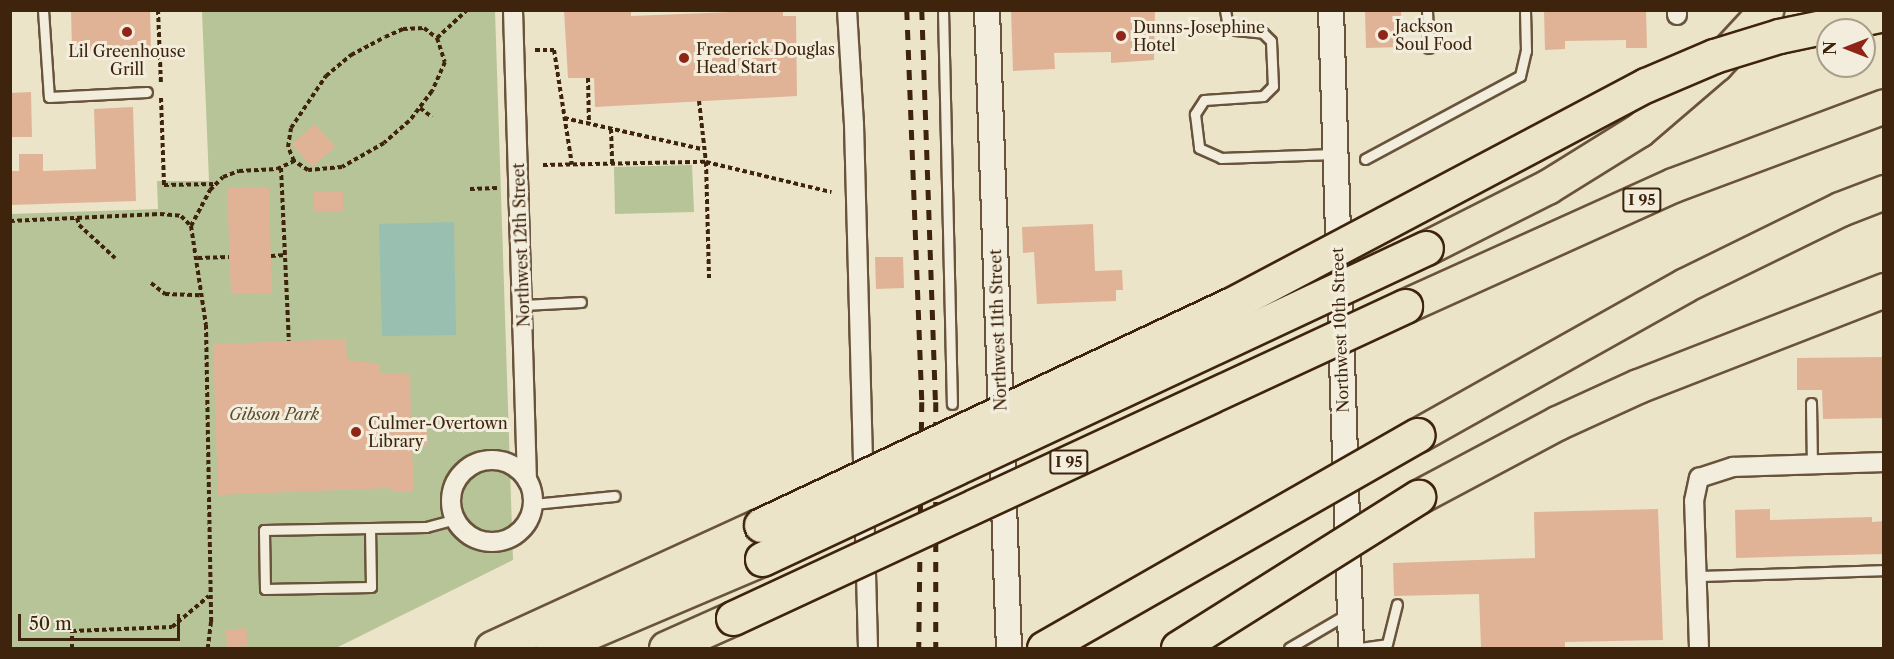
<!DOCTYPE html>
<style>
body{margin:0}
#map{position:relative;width:1894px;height:659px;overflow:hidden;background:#ebe4c9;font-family:"Libre Caslon Text",serif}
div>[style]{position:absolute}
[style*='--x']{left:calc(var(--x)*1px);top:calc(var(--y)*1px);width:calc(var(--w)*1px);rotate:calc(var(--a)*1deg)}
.green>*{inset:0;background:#b6c498}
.water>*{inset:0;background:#99bfb0}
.building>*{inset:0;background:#e0b397}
.path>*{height:4px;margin-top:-2px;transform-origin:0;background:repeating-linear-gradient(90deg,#3e240c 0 4.5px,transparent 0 7.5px)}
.roads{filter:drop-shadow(2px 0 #69543b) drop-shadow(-2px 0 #69543b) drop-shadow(0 2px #69543b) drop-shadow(0 -2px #69543b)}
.service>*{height:9px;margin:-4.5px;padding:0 4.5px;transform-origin:4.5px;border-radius:4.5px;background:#f2eddc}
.minor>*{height:18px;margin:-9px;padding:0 9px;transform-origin:9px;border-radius:9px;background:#f2eddc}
.minor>.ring{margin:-9px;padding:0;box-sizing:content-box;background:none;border:18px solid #f2eddc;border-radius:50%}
.tertiary>*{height:24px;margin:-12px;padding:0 12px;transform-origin:12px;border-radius:12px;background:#f2eddc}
.motorway>*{height:33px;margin:-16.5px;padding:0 16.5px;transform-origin:16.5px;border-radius:16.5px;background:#ebe4c9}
.rail>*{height:4.5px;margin-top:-2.25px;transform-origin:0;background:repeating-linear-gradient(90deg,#3e240c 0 10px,transparent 0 20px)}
.bridges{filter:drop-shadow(2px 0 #3e240c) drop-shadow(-2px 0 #3e240c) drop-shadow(0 2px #3e240c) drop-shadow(0 -2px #3e240c)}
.motorway-bridge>*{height:33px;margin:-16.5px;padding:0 16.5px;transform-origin:16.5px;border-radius:16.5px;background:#ebe4c9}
.dots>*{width:16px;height:16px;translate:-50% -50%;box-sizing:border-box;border:3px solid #f2eddc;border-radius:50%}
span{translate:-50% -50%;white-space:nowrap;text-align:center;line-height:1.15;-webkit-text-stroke:6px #f2eddc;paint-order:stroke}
.shield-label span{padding:2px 4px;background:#f2eddc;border:2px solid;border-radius:4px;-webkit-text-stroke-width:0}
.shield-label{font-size:15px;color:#3e240c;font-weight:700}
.poi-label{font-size:16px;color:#3e240c}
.left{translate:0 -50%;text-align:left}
.street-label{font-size:16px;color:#3e240c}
.park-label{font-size:16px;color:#5c4c2f;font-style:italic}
.frame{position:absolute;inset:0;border:12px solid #3e240c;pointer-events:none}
.north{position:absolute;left:1816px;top:18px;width:60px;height:60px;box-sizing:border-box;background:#f2eddc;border:2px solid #aa9d89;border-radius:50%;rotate:270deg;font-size:16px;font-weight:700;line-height:24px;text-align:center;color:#3e240c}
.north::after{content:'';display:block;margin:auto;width:21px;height:27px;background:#8f2418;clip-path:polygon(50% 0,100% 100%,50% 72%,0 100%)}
.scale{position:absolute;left:18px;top:614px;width:162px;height:27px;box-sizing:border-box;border:3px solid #3e240c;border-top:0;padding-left:8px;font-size:18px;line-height:21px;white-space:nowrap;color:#3e240c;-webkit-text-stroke:4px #f2eddc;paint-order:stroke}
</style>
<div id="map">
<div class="green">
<div style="clip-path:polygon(202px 11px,495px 11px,513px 560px,336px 648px,11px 648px,10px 214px,158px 209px,157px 181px,209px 181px)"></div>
<div style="clip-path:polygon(692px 165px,694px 212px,615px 214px,614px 167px)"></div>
</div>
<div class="water">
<div style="clip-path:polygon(454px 222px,456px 335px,382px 336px,379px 224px)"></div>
</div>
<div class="building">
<div style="clip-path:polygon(71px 10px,150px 10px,151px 53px,72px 50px)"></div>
<div style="clip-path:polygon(564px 10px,631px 10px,631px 16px,783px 10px,783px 16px,796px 16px,797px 96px,595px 107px,594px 78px,568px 78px)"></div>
<div style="clip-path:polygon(1011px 10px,1155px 10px,1154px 60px,1111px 63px,1111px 52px,1054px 53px,1055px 69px,1013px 71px)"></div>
<div style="clip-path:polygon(1365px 10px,1401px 10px,1402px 47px,1366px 48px)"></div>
<div style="clip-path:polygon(1544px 10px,1646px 10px,1647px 48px,1626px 48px,1626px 40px,1565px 41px,1565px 49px,1545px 50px)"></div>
<div style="clip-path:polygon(31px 92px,32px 137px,10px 137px,10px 93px)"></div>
<div style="clip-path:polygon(133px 107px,136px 201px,10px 205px,10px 171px,19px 171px,19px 154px,43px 154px,43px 171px,96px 169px,94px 109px)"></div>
<div style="clip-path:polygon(315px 124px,335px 147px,312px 167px,292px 144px)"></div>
<div style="clip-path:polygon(269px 187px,272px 293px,231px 294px,227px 188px)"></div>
<div style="clip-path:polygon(314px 192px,343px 192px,343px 211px,314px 211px)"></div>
<div style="clip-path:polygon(1093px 224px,1095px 271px,1122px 270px,1123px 290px,1116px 290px,1116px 301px,1037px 304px,1034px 252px,1023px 253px,1022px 227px)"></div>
<div style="clip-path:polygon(875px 257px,903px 257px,904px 288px,876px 289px)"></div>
<div style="clip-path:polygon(346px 339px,347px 360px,380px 364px,380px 373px,410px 373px,411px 420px,428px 419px,428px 446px,412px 447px,414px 492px,391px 492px,391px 488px,218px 495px,213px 344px)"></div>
<div style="clip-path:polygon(1884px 357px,1884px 418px,1823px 419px,1822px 390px,1797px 390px,1797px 358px)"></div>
<div style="clip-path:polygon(1658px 509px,1663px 640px,1565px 642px,1565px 648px,1481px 648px,1479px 594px,1394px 596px,1393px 563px,1535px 558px,1534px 512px)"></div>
<div style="clip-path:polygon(1770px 509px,1770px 520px,1872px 517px,1872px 522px,1884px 521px,1884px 554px,1736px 558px,1735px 510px)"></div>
<div style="clip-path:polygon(246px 628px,248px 646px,227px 648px,226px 630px)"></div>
</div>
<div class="path">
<div style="--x:158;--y:10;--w:75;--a:87.7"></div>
<div style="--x:424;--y:28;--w:16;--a:38"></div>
<div style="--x:437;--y:38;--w:25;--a:72"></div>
<div style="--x:445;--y:62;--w:32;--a:114"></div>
<div style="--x:432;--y:91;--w:38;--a:127"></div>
<div style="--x:409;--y:121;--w:33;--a:139"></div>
<div style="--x:384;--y:143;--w:48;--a:150.3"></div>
<div style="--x:342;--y:167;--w:34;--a:175"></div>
<div style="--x:308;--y:170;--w:17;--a:-147"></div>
<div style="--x:294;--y:161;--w:15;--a:-113"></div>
<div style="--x:288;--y:147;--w:19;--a:-81"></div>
<div style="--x:291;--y:128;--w:63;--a:-56.1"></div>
<div style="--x:326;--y:76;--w:33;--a:-40"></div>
<div style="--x:351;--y:55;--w:38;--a:-28"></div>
<div style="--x:385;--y:37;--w:20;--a:-24"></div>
<div style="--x:403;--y:29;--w:21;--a:-3"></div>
<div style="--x:437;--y:38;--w:41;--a:-43"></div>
<div style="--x:535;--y:50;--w:19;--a:0"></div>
<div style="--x:554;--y:50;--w:116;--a:81.1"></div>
<div style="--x:588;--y:78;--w:46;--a:88.8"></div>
<div style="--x:161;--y:98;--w:87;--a:88"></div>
<div style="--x:164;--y:185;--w:51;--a:-1.1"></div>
<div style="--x:699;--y:101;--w:61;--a:83.5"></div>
<div style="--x:706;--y:162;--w:116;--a:88.5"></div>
<div style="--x:420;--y:108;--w:15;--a:37"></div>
<div style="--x:564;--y:118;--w:141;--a:12.7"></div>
<div style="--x:611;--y:129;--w:34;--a:88"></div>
<div style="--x:543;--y:165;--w:163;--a:-1.1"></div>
<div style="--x:706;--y:162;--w:129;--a:13.5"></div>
<div style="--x:281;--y:168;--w:173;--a:87.4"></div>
<div style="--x:470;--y:189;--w:27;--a:-2"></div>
<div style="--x:77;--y:218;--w:7;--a:74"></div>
<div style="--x:79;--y:225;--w:49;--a:42.5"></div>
<div style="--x:10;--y:221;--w:150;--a:-2.7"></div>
<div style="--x:160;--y:214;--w:21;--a:5"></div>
<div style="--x:181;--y:216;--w:14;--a:45"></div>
<div style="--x:191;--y:226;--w:100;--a:81.4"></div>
<div style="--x:206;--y:325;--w:297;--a:89"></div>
<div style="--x:211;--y:622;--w:26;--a:97"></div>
<div style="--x:191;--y:226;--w:41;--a:-62.2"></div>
<div style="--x:210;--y:190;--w:18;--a:-45"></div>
<div style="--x:223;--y:177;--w:17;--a:-21"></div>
<div style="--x:239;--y:171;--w:38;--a:-3"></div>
<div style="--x:277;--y:169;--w:19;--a:-25"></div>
<div style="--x:271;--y:256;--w:15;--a:-4"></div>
<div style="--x:198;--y:258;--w:31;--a:-2"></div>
<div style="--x:151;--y:283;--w:18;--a:38"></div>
<div style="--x:165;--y:294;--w:35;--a:2"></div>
<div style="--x:72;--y:648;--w:17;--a:-90"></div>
<div style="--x:72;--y:631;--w:100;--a:-2.3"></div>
<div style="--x:172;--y:627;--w:48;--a:-40"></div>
</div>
<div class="roads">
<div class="service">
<div style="--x:43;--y:10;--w:87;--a:86.1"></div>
<div style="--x:49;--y:97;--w:98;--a:-2.9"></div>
<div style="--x:943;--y:10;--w:394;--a:88.7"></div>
<div style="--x:1225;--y:10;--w:11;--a:80"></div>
<div style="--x:1227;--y:21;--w:13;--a:45"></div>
<div style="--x:1236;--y:30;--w:27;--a:6"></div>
<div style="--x:1263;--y:33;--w:11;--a:45"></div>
<div style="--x:1271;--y:41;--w:45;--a:87.5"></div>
<div style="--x:1273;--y:86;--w:14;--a:135"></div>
<div style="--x:1263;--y:96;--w:59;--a:176.1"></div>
<div style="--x:1204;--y:100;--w:17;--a:123"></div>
<div style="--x:1195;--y:114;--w:34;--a:83"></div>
<div style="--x:1199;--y:148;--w:24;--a:24"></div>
<div style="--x:1221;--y:158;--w:113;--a:-2"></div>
<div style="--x:1427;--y:10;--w:38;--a:88"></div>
<div style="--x:1365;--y:159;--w:176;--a:-28.2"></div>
<div style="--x:1520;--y:76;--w:26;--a:-77"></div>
<div style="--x:1526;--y:51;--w:41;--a:-91.4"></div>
<div style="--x:523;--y:305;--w:58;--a:-3"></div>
<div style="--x:1811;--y:403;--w:62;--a:89.1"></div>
<div style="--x:533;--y:504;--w:82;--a:-5.6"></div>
<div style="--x:370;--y:528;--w:59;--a:89"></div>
<div style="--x:371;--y:587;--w:106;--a:178.9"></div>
<div style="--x:265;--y:589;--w:59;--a:-91"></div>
<div style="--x:264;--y:530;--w:106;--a:-1.1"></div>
<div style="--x:370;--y:528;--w:56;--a:-1"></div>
<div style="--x:426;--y:527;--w:30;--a:-15"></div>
<div style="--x:1697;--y:576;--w:187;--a:-1.8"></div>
<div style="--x:1289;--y:648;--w:69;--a:-30.3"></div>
<div style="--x:1360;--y:648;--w:27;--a:-8"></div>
<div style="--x:1387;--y:644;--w:41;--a:-76"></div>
</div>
<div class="minor">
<div style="--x:513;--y:10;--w:470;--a:88.3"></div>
<div style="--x:847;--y:10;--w:114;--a:86.5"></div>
<div style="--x:854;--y:124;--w:524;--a:88.47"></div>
<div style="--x:1677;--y:10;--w:5;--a:90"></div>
<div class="ring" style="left:451px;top:460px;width:64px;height:64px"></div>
<div style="--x:1699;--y:648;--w:147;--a:-91.9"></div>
<div style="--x:1694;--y:501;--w:24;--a:-78"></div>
<div style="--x:1699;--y:478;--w:36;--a:-18"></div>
<div style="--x:1733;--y:467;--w:151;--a:-1.9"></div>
</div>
<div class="tertiary">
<div style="--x:987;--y:10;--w:638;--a:88.03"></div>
<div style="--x:1331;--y:10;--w:638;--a:88.2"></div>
</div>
<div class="motorway">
<div style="--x:1426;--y:248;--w:136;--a:-26.8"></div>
<div style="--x:1547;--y:187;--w:108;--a:-31.8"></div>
<div style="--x:1639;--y:130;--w:101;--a:-40.6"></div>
<div style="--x:1716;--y:64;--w:74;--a:-47.2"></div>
<div style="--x:1405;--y:306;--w:294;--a:-24.3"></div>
<div style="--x:1673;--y:185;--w:225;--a:-20.5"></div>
<div style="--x:1418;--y:435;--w:306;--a:-29.3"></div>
<div style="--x:1685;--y:285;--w:173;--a:-26.1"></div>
<div style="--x:1840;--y:209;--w:47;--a:-21.1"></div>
<div style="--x:1418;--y:497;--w:157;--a:-28"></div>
<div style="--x:1557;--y:423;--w:89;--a:-24.6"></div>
<div style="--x:1638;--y:386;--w:264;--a:-21.3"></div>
<div style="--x:492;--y:648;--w:296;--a:-24.6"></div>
<div style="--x:552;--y:648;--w:228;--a:-23"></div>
<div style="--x:666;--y:648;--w:73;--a:-24.1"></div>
</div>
</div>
<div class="rail">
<div style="--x:907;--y:10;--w:392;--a:87.8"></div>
<div style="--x:922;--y:402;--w:246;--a:90.7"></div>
<div style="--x:922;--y:10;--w:392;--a:88"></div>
<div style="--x:936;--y:402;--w:246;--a:90"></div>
</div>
<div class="bridges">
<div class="motorway-bridge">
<div style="--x:761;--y:525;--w:520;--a:-25.14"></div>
<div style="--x:1232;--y:304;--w:468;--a:-27.9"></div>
<div style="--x:1646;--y:85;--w:74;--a:-23.1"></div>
<div style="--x:1714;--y:56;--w:68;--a:-17.1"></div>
<div style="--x:1779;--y:36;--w:107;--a:-11.8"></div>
<div style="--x:762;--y:559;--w:733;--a:-25.1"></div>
<div style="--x:733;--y:618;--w:741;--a:-24.9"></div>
<div style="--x:1044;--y:648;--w:430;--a:-29.7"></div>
<div style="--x:1178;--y:648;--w:284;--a:-32.2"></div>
</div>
</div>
<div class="dots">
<div style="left:127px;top:32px;background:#8f2418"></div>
<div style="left:1383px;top:35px;background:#8f2418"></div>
<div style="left:1121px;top:36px;background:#8f2418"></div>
<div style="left:684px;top:58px;background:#8f2418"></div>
<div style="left:356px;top:432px;background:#8f2418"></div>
</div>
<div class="shield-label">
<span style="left:1642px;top:200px">I 95</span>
<span style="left:1069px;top:462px">I 95</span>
</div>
<div class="poi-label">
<span class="left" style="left:1395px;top:35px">Jackson<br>Soul Food</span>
<span class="left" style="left:1133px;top:36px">Dunns-Josephine<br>Hotel</span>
<span class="left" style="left:696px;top:58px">Frederick Douglas<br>Head Start</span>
<span style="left:127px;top:60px">Lil Greenhouse<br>Grill</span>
<span class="left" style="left:368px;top:432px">Culmer-Overtown<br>Library</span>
</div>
<div class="street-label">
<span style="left:521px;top:245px;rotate:-92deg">Northwest 12th Street</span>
<span style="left:998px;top:330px;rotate:-92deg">Northwest 11th Street</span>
<span style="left:1340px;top:330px;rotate:-92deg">Northwest 10th Street</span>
</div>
<div class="park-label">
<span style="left:274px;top:414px">Gibson Park</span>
</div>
<div class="frame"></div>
<div class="north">N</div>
<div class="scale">50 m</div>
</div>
